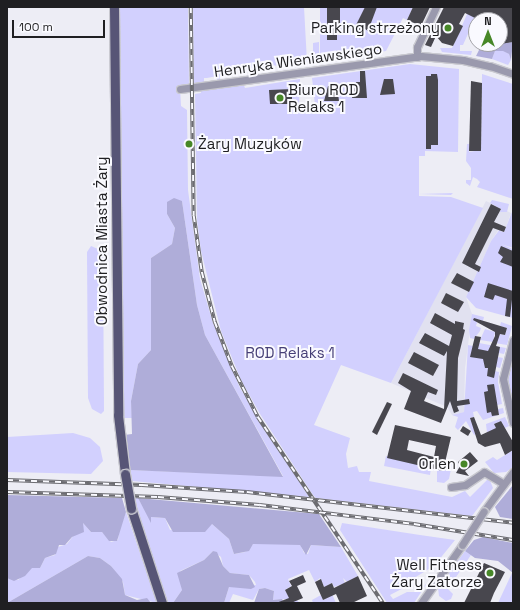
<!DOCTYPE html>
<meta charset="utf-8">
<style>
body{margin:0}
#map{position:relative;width:520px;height:610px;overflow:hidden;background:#ededf5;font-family:"Space Grotesk",sans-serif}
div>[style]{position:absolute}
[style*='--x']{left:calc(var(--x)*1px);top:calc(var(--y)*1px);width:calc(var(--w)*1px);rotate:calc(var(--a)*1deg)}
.built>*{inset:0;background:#e1e1f0}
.green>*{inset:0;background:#d2d0fe}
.forest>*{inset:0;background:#afadd9}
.building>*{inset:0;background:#48474e}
.roads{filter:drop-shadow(1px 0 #c8c8cf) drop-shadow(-1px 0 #c8c8cf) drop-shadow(0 1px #c8c8cf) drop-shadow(0 -1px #c8c8cf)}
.minor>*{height:7px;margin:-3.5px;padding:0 3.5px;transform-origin:3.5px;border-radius:3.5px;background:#9a99ad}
.major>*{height:9px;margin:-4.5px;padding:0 4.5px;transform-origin:4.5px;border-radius:4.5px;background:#575576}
.rail>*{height:3.5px;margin-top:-1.75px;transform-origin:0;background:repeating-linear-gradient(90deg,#fafaff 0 6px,#6c6c71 0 12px);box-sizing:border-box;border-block:1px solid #6c6c71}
.bridges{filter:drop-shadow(1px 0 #c8c8cf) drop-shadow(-1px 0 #c8c8cf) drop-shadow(0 1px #c8c8cf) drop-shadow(0 -1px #c8c8cf)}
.minor-bridge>*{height:7px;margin:-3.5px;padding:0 3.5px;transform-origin:3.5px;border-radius:3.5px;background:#9a99ad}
.major-bridge>*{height:9px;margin:-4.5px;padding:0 4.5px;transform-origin:4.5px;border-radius:4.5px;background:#575576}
.dots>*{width:11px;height:11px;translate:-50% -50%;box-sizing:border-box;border:2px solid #fafaff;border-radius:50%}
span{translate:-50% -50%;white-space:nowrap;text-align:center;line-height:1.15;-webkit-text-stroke:4px #fafaff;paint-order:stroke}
.poi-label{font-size:15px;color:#1f1f22}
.right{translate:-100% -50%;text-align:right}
.left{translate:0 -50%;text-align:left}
.street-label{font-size:15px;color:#1f1f22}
.park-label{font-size:15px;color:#463f77}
.frame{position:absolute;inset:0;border:8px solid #1f1f22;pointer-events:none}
.north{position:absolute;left:468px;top:12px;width:40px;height:40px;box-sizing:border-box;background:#fafaff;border:1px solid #a2a2a7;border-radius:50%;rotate:0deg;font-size:11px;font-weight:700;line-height:16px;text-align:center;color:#1f1f22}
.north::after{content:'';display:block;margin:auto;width:14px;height:18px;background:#478728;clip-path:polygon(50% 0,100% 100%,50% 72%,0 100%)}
.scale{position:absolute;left:12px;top:20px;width:93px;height:18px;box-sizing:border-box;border:2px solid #1f1f22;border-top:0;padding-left:5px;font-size:12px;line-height:14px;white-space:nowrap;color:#1f1f22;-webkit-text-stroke:3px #fafaff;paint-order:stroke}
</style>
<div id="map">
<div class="built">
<div style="clip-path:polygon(486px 201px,511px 213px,506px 227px,501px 226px,491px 241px,466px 297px,472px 314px,465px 368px,464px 412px,452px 415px,447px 407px,391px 383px)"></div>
</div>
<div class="green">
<div style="clip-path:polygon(120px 7px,188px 7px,189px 85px,180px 87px,181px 106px,187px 110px,188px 190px,200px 279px,213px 323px,240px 388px,309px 497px,132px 481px,130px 470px,283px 476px,205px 335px,197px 305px,182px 201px,167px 214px,175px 228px,172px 244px,151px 258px,151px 350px,138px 364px,131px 401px,132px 418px,124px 418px)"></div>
<div style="clip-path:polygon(193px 7px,304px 7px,307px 62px,220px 72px,220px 81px,217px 81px,217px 76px,207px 78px,204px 78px,204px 83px,194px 84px)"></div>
<div style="clip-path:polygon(320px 7px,413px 7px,407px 20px,403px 18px,386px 51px,320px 61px)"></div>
<div style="clip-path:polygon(468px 12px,475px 18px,463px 45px,460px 45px,460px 51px,472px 51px,471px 55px,442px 52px,440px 48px,452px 48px)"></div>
<div style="clip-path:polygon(319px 42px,319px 60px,313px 61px,313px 43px)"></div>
<div style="clip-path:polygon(495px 51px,504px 51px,509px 54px,511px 60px,508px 65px,492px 59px)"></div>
<div style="clip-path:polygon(410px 64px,459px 69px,458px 152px,425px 151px,425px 156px,419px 156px,419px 194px,453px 193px,451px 195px,419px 194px,419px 196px,451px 197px,483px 208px,391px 383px,341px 365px,314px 425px,350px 438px,346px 454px,348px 468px,357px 466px,359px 472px,371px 472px,369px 481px,452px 497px,465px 491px,470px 497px,489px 478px,493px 488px,472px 516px,316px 498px,313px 495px,260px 414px,241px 380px,221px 331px,201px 251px,197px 220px,195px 94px,201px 93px,200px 89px,243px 83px,245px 88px,300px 79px,299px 105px,315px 105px,312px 78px)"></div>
<div style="clip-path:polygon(482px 74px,513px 84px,513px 199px,477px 187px,480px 182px,477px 179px,473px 177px,470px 186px,466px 183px,466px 180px,471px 180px,471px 168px,466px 161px,467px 144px,469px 144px,469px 152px,481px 150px)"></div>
<div style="clip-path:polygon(492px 200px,509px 204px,507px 212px,500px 212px,501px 209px,490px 203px)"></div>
<div style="clip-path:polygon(512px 212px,513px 248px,501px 244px,513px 249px,513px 318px,476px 308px,466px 297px,491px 241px,503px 225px,500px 231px,504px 232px)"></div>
<div style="clip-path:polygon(91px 246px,98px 249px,103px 258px,104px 411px,101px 414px,92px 409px,88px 398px,87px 252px)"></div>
<div style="clip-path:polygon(472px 314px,484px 317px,483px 321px,478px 319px,476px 326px,481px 328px,480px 331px,474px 339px,470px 338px,469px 330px)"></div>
<div style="clip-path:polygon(501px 322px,512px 326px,507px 345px,495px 343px,497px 336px,499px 337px,500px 334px,505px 335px,507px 328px,500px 326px)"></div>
<div style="clip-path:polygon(485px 329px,495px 332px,493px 342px,480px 340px)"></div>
<div style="clip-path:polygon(479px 343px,506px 348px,504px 354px,499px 353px,498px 357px,503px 358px,500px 368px,496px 367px,495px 371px,499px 372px,498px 382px,502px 404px,497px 405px,498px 409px,503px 408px,504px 413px,483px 420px,477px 411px,473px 412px,474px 417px,470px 418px,477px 433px,474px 435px,466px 421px,458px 430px,455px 427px,458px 417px,452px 415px,464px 412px,468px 345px,478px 347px)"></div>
<div style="clip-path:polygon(511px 361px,513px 361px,513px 410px,507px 380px)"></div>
<div style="clip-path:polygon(505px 417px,509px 426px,505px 428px,501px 421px,495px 424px,497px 429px,487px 433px,486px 424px)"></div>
<div style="clip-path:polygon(73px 433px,90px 438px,100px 447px,103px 461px,91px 474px,7px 472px,7px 437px)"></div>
<div style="clip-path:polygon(513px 450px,513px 467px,506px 472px,494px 473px,485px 462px,493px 457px,497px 460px)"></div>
<div style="clip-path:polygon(386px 456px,431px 468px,430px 475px,384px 466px)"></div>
<div style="clip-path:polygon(445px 459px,452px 464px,449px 479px,444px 483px,437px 482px,437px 469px)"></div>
<div style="clip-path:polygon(135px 498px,138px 498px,151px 521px,151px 517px,165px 518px,170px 530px,212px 524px,229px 539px,234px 554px,245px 552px,253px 544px,300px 544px,304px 553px,308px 554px,311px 545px,341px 547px,358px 576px,347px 582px,343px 578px,345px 583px,334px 587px,332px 583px,328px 585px,336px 603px,313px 603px,312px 600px,321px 595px,323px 600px,329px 597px,320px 578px,315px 582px,309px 570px,288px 579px,291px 586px,285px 590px,288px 595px,290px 594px,300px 603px,288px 603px,286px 599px,273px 600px,274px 591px,265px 588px,259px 589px,253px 600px,233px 594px,229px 603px,224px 603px,229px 587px,256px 585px,255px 582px,249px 575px,230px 573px,223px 566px,221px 557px,213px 551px,204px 560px,180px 571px,182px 590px,173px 603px,166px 603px,137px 514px)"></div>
<div style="clip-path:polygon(126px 512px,157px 603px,125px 595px,123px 582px,111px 566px,100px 558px,88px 556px,7px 603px,7px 578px,18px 580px,31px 568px,40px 568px,45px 558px,55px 555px,58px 547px,67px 544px,83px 523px,91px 532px,102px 532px,111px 542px,118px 540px,119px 531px)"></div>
<div style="clip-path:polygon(342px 523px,420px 535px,455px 540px,434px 566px,414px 578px,413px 583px,390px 595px,393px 599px,407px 592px,418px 592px,427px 583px,414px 603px,387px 603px,340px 530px)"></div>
<div style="clip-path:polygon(465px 551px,471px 555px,448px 589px,453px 594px,451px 599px,446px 601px,439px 596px,438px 588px)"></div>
<div style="clip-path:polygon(512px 573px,513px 603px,498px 603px)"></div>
</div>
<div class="forest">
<div style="clip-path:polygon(513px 42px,511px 60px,509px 54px,503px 51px,495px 51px,492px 59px,476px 56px,479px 50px,487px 50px,490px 44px)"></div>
<div style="clip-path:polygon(174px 198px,182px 201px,197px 305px,205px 335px,283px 477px,130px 470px,124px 435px,132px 434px,131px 401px,138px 364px,151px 350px,151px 258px,172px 244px,175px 228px,167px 214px,167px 202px)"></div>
<div style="clip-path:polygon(513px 485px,513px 519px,500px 517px,495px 507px)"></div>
<div style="clip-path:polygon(7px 495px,122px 498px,126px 512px,117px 541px,109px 541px,102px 532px,91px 532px,83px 523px,84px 532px,72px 537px,65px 545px,59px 545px,56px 554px,45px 558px,40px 568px,32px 568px,25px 576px,14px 581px,7px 578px)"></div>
<div style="clip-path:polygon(138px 498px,319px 514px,341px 547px,311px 545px,306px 555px,300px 545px,253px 544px,249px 551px,234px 554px,229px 539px,212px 524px,205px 532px,173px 532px,165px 518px,151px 517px,151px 523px)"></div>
<div style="clip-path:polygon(483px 537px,513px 543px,513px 573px,498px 561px,475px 558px,465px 551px,474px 540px)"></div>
<div style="clip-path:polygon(213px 551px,217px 552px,223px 566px,230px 573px,249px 575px,255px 587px,251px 589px,229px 587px,224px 603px,173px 603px,182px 590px,177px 573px,204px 560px)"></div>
<div style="clip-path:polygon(88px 556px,100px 558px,111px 566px,122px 579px,125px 595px,137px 600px,147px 598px,151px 603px,7px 603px)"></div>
<div style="clip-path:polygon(265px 588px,274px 591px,273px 600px,282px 599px,284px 603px,254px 603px,259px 589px)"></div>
</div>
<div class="building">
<div style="clip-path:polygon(327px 7px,340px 7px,340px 32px,337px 32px,337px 40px,327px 40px)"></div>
<div style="clip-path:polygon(365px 7px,377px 7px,368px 31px,365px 29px,363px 35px,353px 31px)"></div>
<div style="clip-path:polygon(413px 7px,430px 7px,421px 26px,407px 20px)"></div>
<div style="clip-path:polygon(444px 7px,513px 7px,513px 42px,500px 44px,500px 20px,475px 20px,475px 18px,465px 13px,459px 24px,463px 26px,453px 46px,442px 43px,436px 36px,431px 47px,425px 45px)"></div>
<div style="clip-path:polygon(360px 71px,365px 71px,367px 98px,352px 98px,356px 82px,360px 82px)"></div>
<div style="clip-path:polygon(431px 74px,437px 74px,438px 80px,438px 145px,431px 145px,431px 149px,426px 149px,426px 76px,431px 76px)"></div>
<div style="clip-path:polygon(384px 79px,393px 79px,395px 94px,380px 95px)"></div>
<div style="clip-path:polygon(471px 81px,482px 83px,481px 151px,469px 151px)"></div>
<div style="clip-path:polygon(328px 86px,337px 86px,339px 101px,324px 101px)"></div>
<div style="clip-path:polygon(292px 89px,292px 104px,270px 104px,269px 90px)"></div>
<div style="clip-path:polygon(491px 204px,501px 209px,494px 222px,506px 227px,504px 232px,493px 228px,475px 264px,481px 267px,479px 272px,462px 263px)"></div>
<div style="clip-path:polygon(501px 246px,513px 251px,513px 267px,500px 262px,503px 257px,498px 253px)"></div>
<div style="clip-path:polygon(457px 273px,474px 282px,469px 292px,451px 283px)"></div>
<div style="clip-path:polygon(488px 283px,513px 291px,510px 317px,505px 316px,507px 299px,495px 295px,493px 300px,484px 297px)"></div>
<div style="clip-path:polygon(446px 293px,464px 302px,458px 312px,441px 303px)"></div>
<div style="clip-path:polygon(435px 313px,455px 324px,455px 321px,464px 323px,463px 329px,465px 330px,458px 358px,457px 401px,469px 399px,470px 404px,457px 406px,459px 411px,454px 413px,450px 401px,441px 423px,404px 409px,411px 391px,398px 383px,403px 373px,438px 390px,436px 395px,428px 392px,424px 401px,444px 409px,447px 351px,444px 356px,419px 343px,425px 333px,449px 346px,452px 335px,430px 323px)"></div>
<div style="clip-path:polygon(474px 318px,507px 328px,505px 335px,500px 334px,496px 346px,500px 347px,494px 378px,487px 376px,488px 368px,485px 368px,483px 359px,470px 357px,475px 336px,481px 337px,478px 349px,488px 351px,495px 336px,495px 332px,473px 320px)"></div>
<div style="clip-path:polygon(414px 352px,439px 365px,433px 376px,408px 363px)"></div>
<div style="clip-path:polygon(494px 384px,499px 415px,492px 416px,491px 412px,487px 413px,484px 392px,488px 391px,487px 385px)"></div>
<div style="clip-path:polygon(387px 402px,392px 404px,377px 435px,372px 432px)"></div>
<div style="clip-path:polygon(474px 417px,481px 435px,496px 428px,494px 424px,501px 421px,513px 442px,513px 450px,505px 455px,500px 443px,485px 447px,478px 443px,470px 418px)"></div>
<div style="clip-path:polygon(evenodd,395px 425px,451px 437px,443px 471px,387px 458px,395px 425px,409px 440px,436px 446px,434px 457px,407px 450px,409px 440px)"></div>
<div style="clip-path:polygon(463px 426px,471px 431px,468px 436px,460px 431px)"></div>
<div style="clip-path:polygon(470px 452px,478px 461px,465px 471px,469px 476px,456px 473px,460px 466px,458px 462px)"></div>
<div style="clip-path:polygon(484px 563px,505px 572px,494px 593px,490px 603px,464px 603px)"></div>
<div style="clip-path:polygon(303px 575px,306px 582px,297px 586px,303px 598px,291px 603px,276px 603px,289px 598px,285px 590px,292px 586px,289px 581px)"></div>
<div style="clip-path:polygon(358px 576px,367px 596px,352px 603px,340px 603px,336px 594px,323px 600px,315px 582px,321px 579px,324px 587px,332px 583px,334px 588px)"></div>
</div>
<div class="roads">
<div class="minor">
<div style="--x:417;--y:57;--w:10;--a:-90"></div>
<div style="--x:417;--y:47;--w:44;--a:-64.6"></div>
<div style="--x:180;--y:89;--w:243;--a:-7.8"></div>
<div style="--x:421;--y:56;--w:42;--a:5.4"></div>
<div style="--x:463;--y:60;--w:28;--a:13"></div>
<div style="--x:490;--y:66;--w:24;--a:19"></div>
<div style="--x:513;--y:340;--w:40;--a:104.4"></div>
<div style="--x:503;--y:379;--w:45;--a:77.2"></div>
<div style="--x:451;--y:487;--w:14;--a:-8"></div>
<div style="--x:465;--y:485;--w:23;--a:-34"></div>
<div style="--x:484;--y:472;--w:23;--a:31"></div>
<div style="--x:484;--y:511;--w:49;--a:-53.4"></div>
<div style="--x:421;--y:603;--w:71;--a:-54.7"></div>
</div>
<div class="major">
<div style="--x:114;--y:7;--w:408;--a:89.4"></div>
<div style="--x:118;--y:415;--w:59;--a:83.2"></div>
<div style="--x:131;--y:508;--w:100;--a:71.9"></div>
</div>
</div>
<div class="rail">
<div style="--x:191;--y:7;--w:209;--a:89.2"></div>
<div style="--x:194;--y:216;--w:57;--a:81.9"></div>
<div style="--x:202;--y:272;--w:52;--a:75.4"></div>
<div style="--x:215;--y:322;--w:47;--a:68.9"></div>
<div style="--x:232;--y:366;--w:57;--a:63"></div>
<div style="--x:258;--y:417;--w:224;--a:56.1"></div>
<div style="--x:7;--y:480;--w:135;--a:2.1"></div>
<div style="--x:142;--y:485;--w:105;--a:3.8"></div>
<div style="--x:247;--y:492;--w:268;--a:6.6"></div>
<div style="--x:7;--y:492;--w:151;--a:1.9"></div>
<div style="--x:158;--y:497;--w:102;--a:4.5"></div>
<div style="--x:260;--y:505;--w:155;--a:7"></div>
<div style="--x:414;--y:524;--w:100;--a:9.2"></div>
</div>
<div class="bridges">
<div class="minor-bridge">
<div style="--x:462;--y:545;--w:40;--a:-57.1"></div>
</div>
<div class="major-bridge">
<div style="--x:125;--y:474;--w:35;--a:80"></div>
</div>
</div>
<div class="dots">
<div style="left:448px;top:28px;background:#478728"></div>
<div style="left:280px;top:98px;background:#478728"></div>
<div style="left:189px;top:144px;background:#478728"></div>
<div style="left:464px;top:464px;background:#478728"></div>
<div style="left:490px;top:573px;background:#478728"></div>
</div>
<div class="poi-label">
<span class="right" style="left:440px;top:28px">Parking strzeżony</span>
<span class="left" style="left:288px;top:98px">Biuro ROD<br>Relaks 1</span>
<span class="left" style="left:198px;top:144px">Żary Muzyków</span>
<span class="right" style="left:456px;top:464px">Orlen</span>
<span class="right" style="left:482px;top:573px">Well Fitness<br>Żary Zatorze</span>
</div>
<div class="street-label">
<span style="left:298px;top:60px;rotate:-8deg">Henryka Wieniawskiego</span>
<span style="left:102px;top:241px;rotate:-90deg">Obwodnica Miasta Żary</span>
</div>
<div class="park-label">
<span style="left:290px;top:353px">ROD Relaks 1</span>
</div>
<div class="frame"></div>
<div class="north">N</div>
<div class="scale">100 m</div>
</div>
